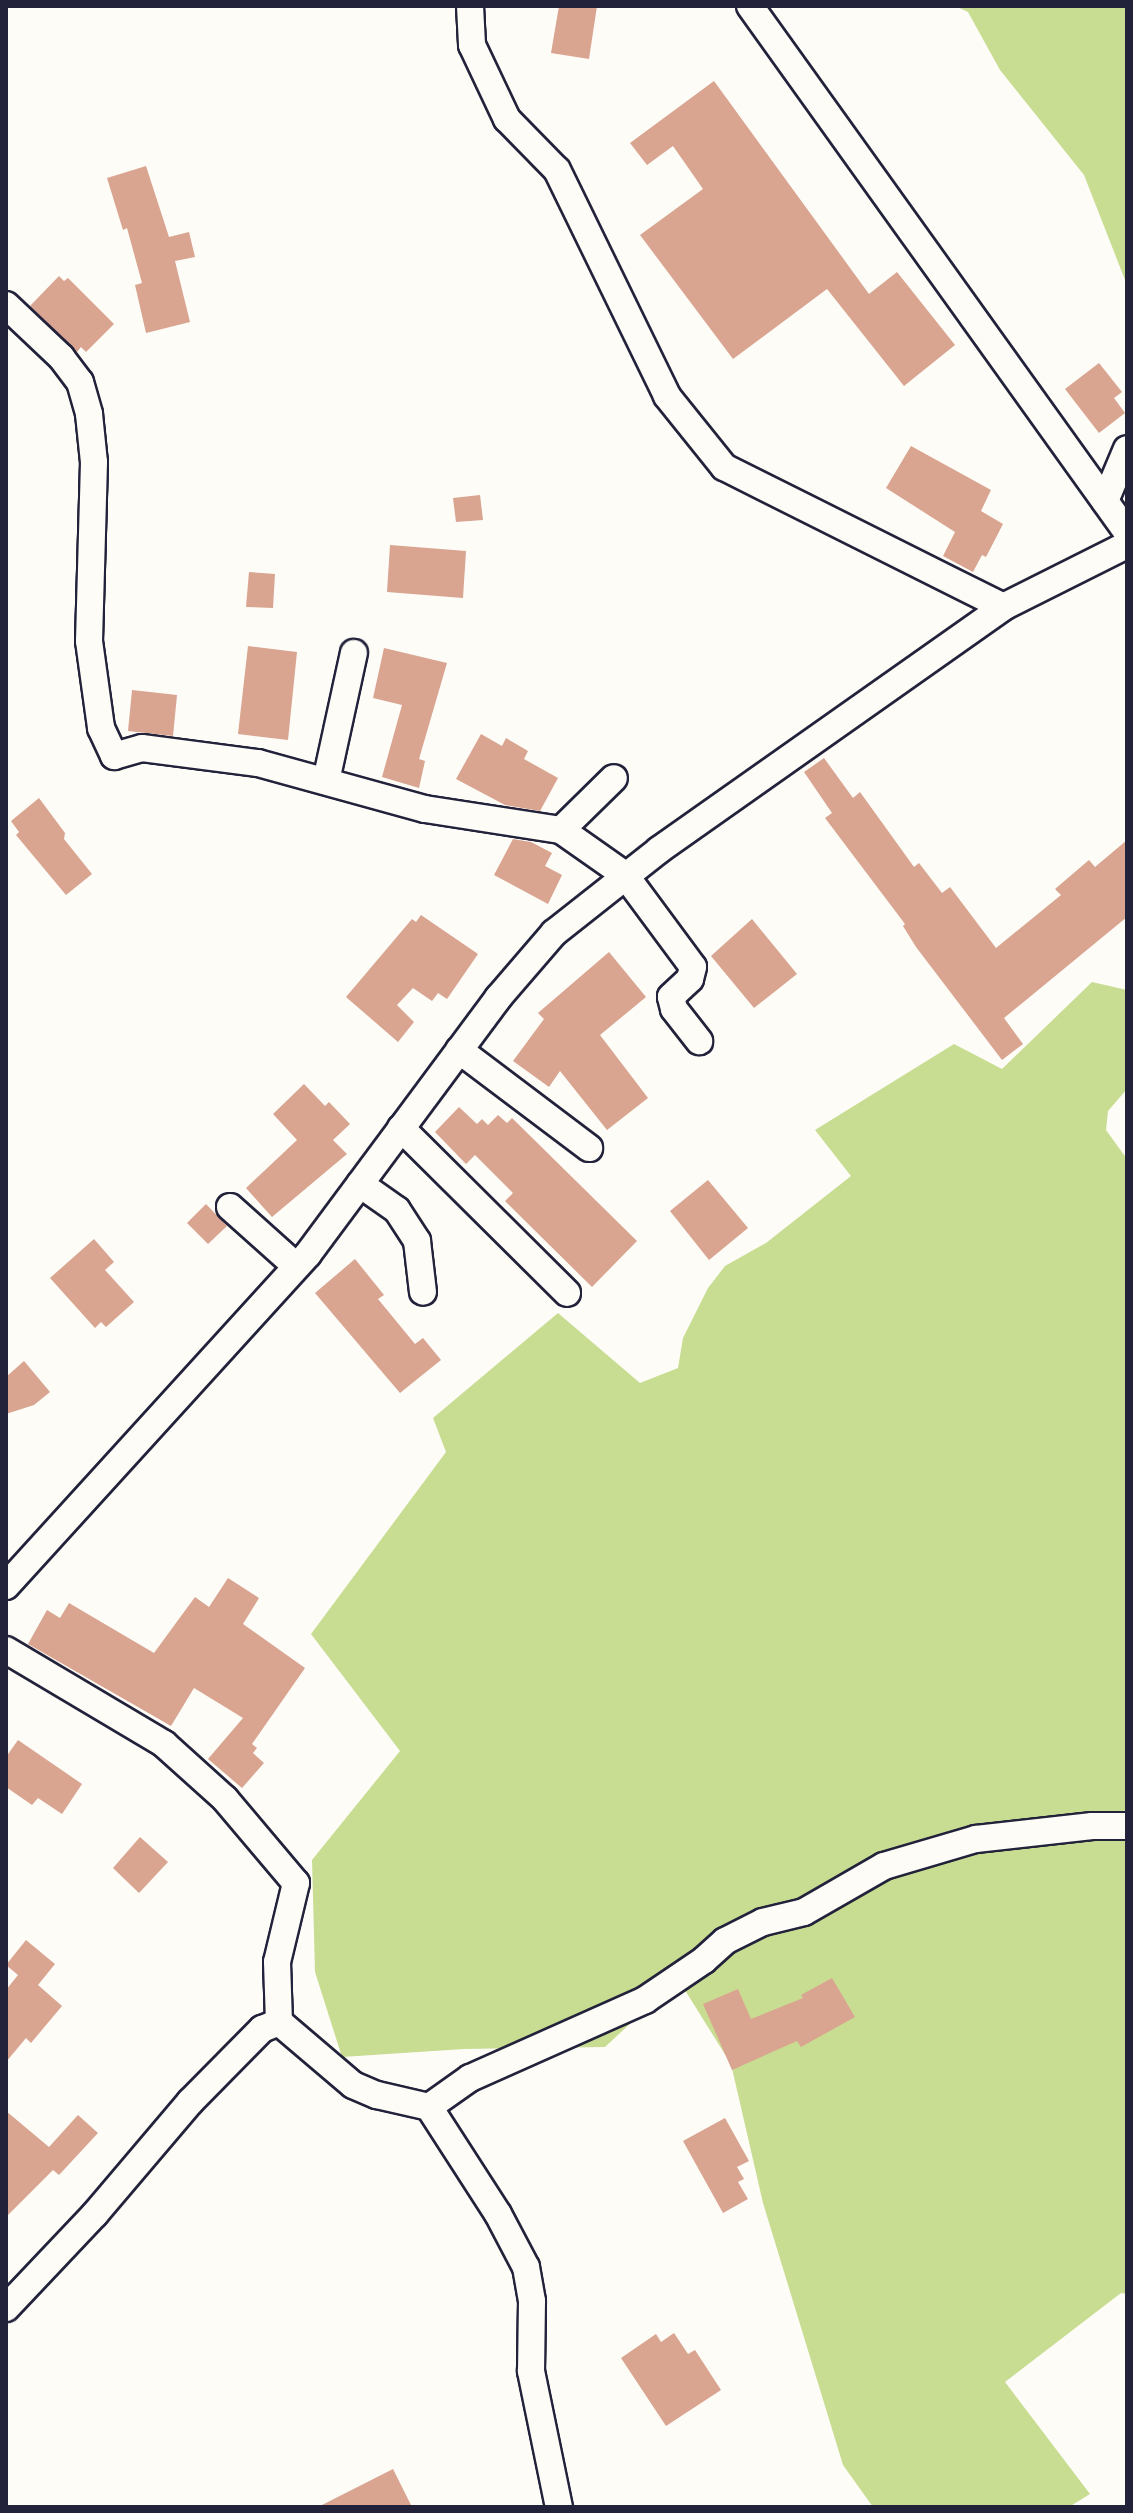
<!DOCTYPE html>
<style>
body{margin:0}
#map{position:relative;width:1133px;height:2513px;overflow:hidden;background:#fdfcf7;font-family:Mynerve,sans-serif}
div>[style]{position:absolute}
[style*='--x']{left:calc(var(--x)*1px);top:calc(var(--y)*1px);width:calc(var(--w)*1px);rotate:calc(var(--a)*1deg)}
.green>*{inset:0;background:#c8dd92}
.building>*{inset:0;background:#d9a490}
.roads{filter:drop-shadow(2px 0 #22223b) drop-shadow(-2px 0 #22223b) drop-shadow(0 2px #22223b) drop-shadow(0 -2px #22223b)}
.minor>*{height:26px;margin:-13px;padding:0 13px;transform-origin:13px;border-radius:13px;background:#fdfcf7}
span{translate:-50% -50%;white-space:nowrap;text-align:center;line-height:1.15;-webkit-text-stroke:6px #fdfcf7;paint-order:stroke}
.frame{position:absolute;inset:0;border:8px solid #22223b;pointer-events:none}
</style>
<div id="map">
<div class="green">
<div style="clip-path:polygon(955px 6px,1127px 6px,1127px 285px,1084px 175px,1000px 70px,968px 12px)"></div>
<div style="clip-path:polygon(1092px 982px,1127px 990px,1127px 1089px,1108px 1111px,1106px 1130px,1127px 1159px,1127px 2294px,1121px 2293px,1005px 2382px,1090px 2494px,1069px 2507px,873px 2507px,843px 2465px,763px 2203px,731px 2064px,678px 1979px,605px 2047px,464px 2049px,342px 2057px,315px 1972px,312px 1860px,400px 1751px,311px 1634px,446px 1452px,433px 1418px,558px 1313px,640px 1383px,678px 1368px,683px 1338px,708px 1288px,725px 1266px,766px 1243px,851px 1176px,815px 1130px,954px 1044px,1002px 1069px)"></div>
</div>
<div class="building">
<div style="clip-path:polygon(559px 6px,597px 6px,589px 59px,551px 53px)"></div>
<div style="clip-path:polygon(714px 81px,869px 294px,897px 272px,955px 345px,904px 386px,827px 289px,733px 359px,640px 235px,703px 189px,673px 146px,647px 165px,630px 143px)"></div>
<div style="clip-path:polygon(146px 166px,169px 237px,189px 232px,195px 257px,175px 261px,190px 322px,146px 333px,135px 285px,142px 283px,127px 228px,123px 230px,107px 178px)"></div>
<div style="clip-path:polygon(59px 276px,64px 281px,68px 278px,114px 324px,86px 352px,81px 347px,77px 352px,30px 306px)"></div>
<div style="clip-path:polygon(1099px 363px,1122px 392px,1114px 398px,1125px 413px,1099px 433px,1065px 389px)"></div>
<div style="clip-path:polygon(911px 446px,991px 490px,981px 511px,1003px 524px,986px 557px,982px 555px,973px 572px,943px 556px,955px 532px,886px 488px)"></div>
<div style="clip-path:polygon(480px 495px,483px 520px,456px 522px,453px 498px)"></div>
<div style="clip-path:polygon(390px 545px,466px 551px,463px 598px,387px 592px)"></div>
<div style="clip-path:polygon(249px 572px,275px 574px,273px 608px,246px 607px)"></div>
<div style="clip-path:polygon(248px 646px,297px 652px,288px 740px,238px 734px)"></div>
<div style="clip-path:polygon(384px 648px,447px 663px,419px 759px,425px 761px,419px 788px,382px 777px,402px 705px,373px 698px)"></div>
<div style="clip-path:polygon(132px 690px,177px 695px,173px 736px,128px 731px)"></div>
<div style="clip-path:polygon(481px 734px,502px 746px,506px 738px,528px 751px,524px 759px,558px 778px,540px 811px,505px 805px,456px 779px)"></div>
<div style="clip-path:polygon(824px 758px,853px 798px,860px 792px,914px 867px,919px 863px,942px 893px,950px 887px,996px 948px,1061px 895px,1055px 889px,1089px 860px,1095px 867px,1127px 840px,1127px 917px,1004px 1018px,1023px 1044px,1002px 1060px,916px 947px,903px 926px,905px 924px,825px 818px,832px 813px,804px 772px)"></div>
<div style="clip-path:polygon(39px 798px,65px 833px,64px 839px,92px 874px,66px 895px,16px 835px,19px 832px,11px 821px)"></div>
<div style="clip-path:polygon(513px 839px,531px 842px,552px 853px,545px 866px,562px 875px,548px 904px,494px 875px)"></div>
<div style="clip-path:polygon(421px 915px,478px 954px,447px 999px,438px 993px,432px 1001px,413px 988px,397px 1005px,414px 1022px,398px 1042px,346px 997px,412px 919px,416px 922px)"></div>
<div style="clip-path:polygon(752px 919px,797px 974px,754px 1008px,711px 956px)"></div>
<div style="clip-path:polygon(609px 952px,646px 997px,600px 1035px,648px 1098px,607px 1130px,560px 1071px,549px 1087px,513px 1061px,544px 1019px,538px 1013px)"></div>
<div style="clip-path:polygon(304px 1084px,325px 1106px,329px 1102px,350px 1124px,333px 1140px,347px 1154px,272px 1217px,246px 1188px,297px 1140px,273px 1114px)"></div>
<div style="clip-path:polygon(459px 1107px,477px 1124px,482px 1119px,488px 1125px,498px 1115px,507px 1123px,512px 1118px,637px 1241px,592px 1287px,505px 1201px,513px 1193px,475px 1155px,466px 1164px,435px 1132px)"></div>
<div style="clip-path:polygon(708px 1180px,748px 1228px,709px 1260px,670px 1211px)"></div>
<div style="clip-path:polygon(206px 1204px,227px 1226px,208px 1244px,187px 1223px)"></div>
<div style="clip-path:polygon(94px 1239px,114px 1262px,105px 1270px,134px 1302px,106px 1327px,101px 1322px,95px 1328px,50px 1278px)"></div>
<div style="clip-path:polygon(355px 1259px,384px 1295px,378px 1299px,415px 1344px,423px 1338px,441px 1360px,400px 1393px,315px 1293px)"></div>
<div style="clip-path:polygon(24px 1361px,50px 1392px,34px 1405px,6px 1414px,6px 1377px)"></div>
<div style="clip-path:polygon(228px 1578px,259px 1598px,243px 1624px,305px 1668px,252px 1744px,257px 1748px,253px 1753px,264px 1763px,242px 1788px,208px 1759px,243px 1718px,194px 1688px,171px 1726px,28px 1644px,47px 1610px,60px 1618px,69px 1603px,154px 1653px,195px 1597px,209px 1607px)"></div>
<div style="clip-path:polygon(18px 1740px,82px 1784px,62px 1814px,38px 1798px,32px 1805px,6px 1787px,6px 1757px)"></div>
<div style="clip-path:polygon(140px 1837px,168px 1862px,139px 1893px,113px 1868px)"></div>
<div style="clip-path:polygon(26px 1940px,55px 1964px,38px 1985px,62px 2006px,31px 2043px,26px 2038px,6px 2062px,6px 1990px,18px 1975px,6px 1965px)"></div>
<div style="clip-path:polygon(832px 1978px,855px 2017px,801px 2047px,797px 2041px,732px 2070px,703px 2004px,738px 1989px,751px 2019px,803px 1998px,801px 1995px)"></div>
<div style="clip-path:polygon(6px 2111px,49px 2147px,78px 2115px,98px 2133px,59px 2175px,53px 2170px,6px 2217px)"></div>
<div style="clip-path:polygon(725px 2118px,749px 2161px,737px 2167px,744px 2179px,738px 2182px,748px 2199px,723px 2213px,683px 2141px)"></div>
<div style="clip-path:polygon(674px 2333px,688px 2354px,695px 2350px,721px 2390px,666px 2426px,621px 2358px,656px 2334px,661px 2342px)"></div>
<div style="clip-path:polygon(393px 2469px,412px 2507px,318px 2507px)"></div>
</div>
<div class="roads">
<div class="minor">
<div style="--x:470;--y:6;--w:39;--a:87"></div>
<div style="--x:472;--y:45;--w:82;--a:64.7"></div>
<div style="--x:507;--y:119;--w:71;--a:45.6"></div>
<div style="--x:557;--y:170;--w:251;--a:64"></div>
<div style="--x:667;--y:396;--w:91;--a:51.2"></div>
<div style="--x:724;--y:467;--w:312;--a:26.6"></div>
<div style="--x:750;--y:6;--w:647;--a:54.37"></div>
<div style="--x:6;--y:305;--w:76;--a:43.4"></div>
<div style="--x:61;--y:357;--w:31;--a:53"></div>
<div style="--x:80;--y:382;--w:33;--a:74"></div>
<div style="--x:89;--y:414;--w:48;--a:84.1"></div>
<div style="--x:94;--y:462;--w:179;--a:91.6"></div>
<div style="--x:89;--y:641;--w:88;--a:82.1"></div>
<div style="--x:101;--y:728;--w:31;--a:65"></div>
<div style="--x:114;--y:756;--w:29;--a:-16"></div>
<div style="--x:142;--y:748;--w:117;--a:7.4"></div>
<div style="--x:258;--y:763;--w:173;--a:15.4"></div>
<div style="--x:425;--y:809;--w:138;--a:8.8"></div>
<div style="--x:561;--y:830;--w:78;--a:35.1"></div>
<div style="--x:625;--y:875;--w:114;--a:53.5"></div>
<div style="--x:693;--y:967;--w:12;--a:104"></div>
<div style="--x:690;--y:979;--w:26;--a:137"></div>
<div style="--x:671;--y:997;--w:12;--a:76"></div>
<div style="--x:674;--y:1009;--w:41;--a:52"></div>
<div style="--x:1105;--y:501;--w:56;--a:-67.1"></div>
<div style="--x:326;--y:781;--w:131;--a:-77.7"></div>
<div style="--x:561;--y:830;--w:74;--a:-44.5"></div>
<div style="--x:459;--y:1050;--w:163;--a:37"></div>
<div style="--x:401;--y:1128;--w:234;--a:44.8"></div>
<div style="--x:360;--y:1184;--w:45;--a:35.1"></div>
<div style="--x:397;--y:1210;--w:37;--a:57"></div>
<div style="--x:417;--y:1241;--w:51;--a:83.3"></div>
<div style="--x:230;--y:1207;--w:89;--a:41.8"></div>
<div style="--x:6;--y:1586;--w:449;--a:-47.7"></div>
<div style="--x:308;--y:1254;--w:319;--a:-53.4"></div>
<div style="--x:498;--y:998;--w:86;--a:-49.3"></div>
<div style="--x:554;--y:933;--w:134;--a:-38.3"></div>
<div style="--x:659;--y:850;--w:421;--a:-35.2"></div>
<div style="--x:1003;--y:607;--w:139;--a:-26.6"></div>
<div style="--x:6;--y:1650;--w:184;--a:30.7"></div>
<div style="--x:164;--y:1744;--w:82;--a:42"></div>
<div style="--x:225;--y:1799;--w:110;--a:49.8"></div>
<div style="--x:296;--y:1883;--w:81;--a:103.5"></div>
<div style="--x:277;--y:1962;--w:60;--a:88.1"></div>
<div style="--x:279;--y:2022;--w:97;--a:40.4"></div>
<div style="--x:353;--y:2085;--w:26;--a:23"></div>
<div style="--x:377;--y:2095;--w:53;--a:13"></div>
<div style="--x:429;--y:2107;--w:127;--a:57.2"></div>
<div style="--x:498;--y:2214;--w:60;--a:62.2"></div>
<div style="--x:526;--y:2267;--w:35;--a:80"></div>
<div style="--x:532;--y:2301;--w:70;--a:90.8"></div>
<div style="--x:531;--y:2371;--w:139;--a:78.4"></div>
<div style="--x:429;--y:2107;--w:50;--a:-35.3"></div>
<div style="--x:470;--y:2078;--w:192;--a:-24"></div>
<div style="--x:645;--y:2000;--w:71;--a:-34.1"></div>
<div style="--x:704;--y:1960;--w:28;--a:-42"></div>
<div style="--x:725;--y:1941;--w:42;--a:-26.6"></div>
<div style="--x:763;--y:1922;--w:42;--a:-13.7"></div>
<div style="--x:804;--y:1912;--w:92;--a:-29.9"></div>
<div style="--x:884;--y:1866;--w:96;--a:-16.4"></div>
<div style="--x:976;--y:1839;--w:117;--a:-6.4"></div>
<div style="--x:1092;--y:1826;--w:35;--a:0"></div>
<div style="--x:6;--y:2308;--w:129;--a:-46.6"></div>
<div style="--x:95;--y:2214;--w:147;--a:-49.7"></div>
<div style="--x:190;--y:2102;--w:103;--a:-45.4"></div>
<div style="--x:262;--y:2029;--w:18;--a:-22"></div>
</div>
</div>
<div class="frame"></div>
</div>
